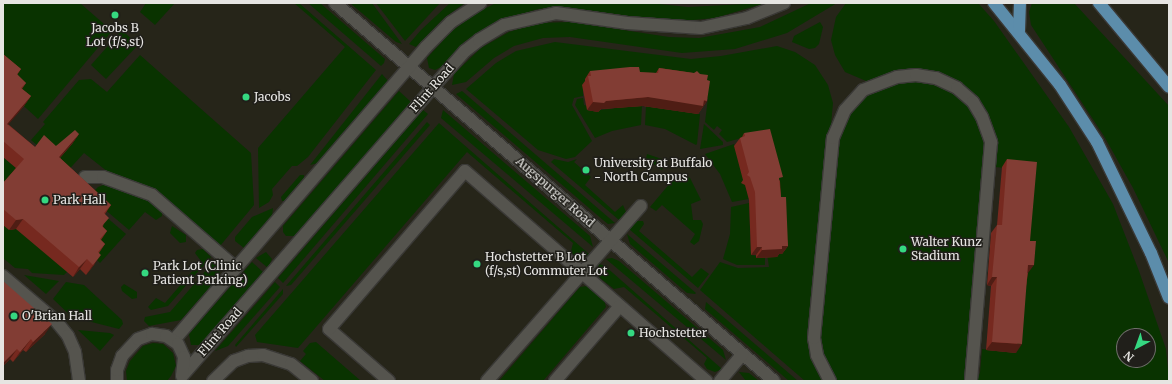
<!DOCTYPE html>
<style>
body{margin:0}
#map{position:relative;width:1172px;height:384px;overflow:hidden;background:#201f1a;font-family:Merriweather,serif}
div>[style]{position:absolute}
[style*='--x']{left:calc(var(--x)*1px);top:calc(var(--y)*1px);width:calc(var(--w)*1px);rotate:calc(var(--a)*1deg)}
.built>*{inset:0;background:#262519}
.green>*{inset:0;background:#093300}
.roads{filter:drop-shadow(1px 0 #3a3936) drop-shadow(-1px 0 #3a3936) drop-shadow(0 1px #3a3936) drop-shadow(0 -1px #3a3936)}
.minor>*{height:12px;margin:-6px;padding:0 6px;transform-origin:6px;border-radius:6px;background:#55544e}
.major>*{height:12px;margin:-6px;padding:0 6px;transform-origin:6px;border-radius:6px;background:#5c8dab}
.wall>*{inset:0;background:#76291f}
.shaded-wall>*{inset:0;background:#4f1d14}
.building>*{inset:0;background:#823d34}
.dots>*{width:11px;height:11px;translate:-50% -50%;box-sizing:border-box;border:2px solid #201f1a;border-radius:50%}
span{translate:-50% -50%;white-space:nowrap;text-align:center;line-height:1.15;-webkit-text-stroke:3px #201f1a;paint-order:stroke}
.poi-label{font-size:12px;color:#e6e5e2}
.left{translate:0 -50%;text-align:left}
.street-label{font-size:12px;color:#e6e5e2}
.frame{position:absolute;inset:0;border:4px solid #e6e5e2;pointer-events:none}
.north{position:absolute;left:1116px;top:328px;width:40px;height:40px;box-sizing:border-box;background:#201f1a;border:1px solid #6f6e6a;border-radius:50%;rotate:221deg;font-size:11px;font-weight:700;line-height:16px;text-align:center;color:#e6e5e2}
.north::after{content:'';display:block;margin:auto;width:14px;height:18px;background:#35d881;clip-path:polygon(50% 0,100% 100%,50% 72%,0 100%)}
</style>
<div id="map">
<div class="built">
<div style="clip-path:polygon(evenodd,3px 3px,1169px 3px,1169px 381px,3px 381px,3px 3px,1124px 336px,1148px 336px,1148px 360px,1124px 360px,1124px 336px)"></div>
</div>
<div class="green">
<div style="clip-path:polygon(3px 3px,80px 3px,112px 31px,38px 119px,15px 98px,3px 69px)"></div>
<div style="clip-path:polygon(146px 3px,175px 3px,155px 25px,140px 12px)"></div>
<div style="clip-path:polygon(294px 3px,299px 3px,376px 70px,308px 157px,297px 166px,292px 166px,272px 189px,273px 195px,269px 202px,259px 208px,258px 148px,345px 47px)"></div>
<div style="clip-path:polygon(308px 3px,320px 3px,385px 59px,384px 63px,381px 66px)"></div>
<div style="clip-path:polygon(350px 3px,372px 3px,402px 44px,396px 42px)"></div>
<div style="clip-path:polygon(376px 3px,440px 3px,405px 41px)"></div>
<div style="clip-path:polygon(450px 3px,465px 3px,444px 18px,416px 47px,409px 44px,421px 30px)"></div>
<div style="clip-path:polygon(496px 3px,650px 3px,688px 7px,766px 3px,715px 18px,671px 22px,566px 7px,538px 9px,495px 22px,464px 42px,441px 67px,435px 70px,429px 68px,427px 58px,452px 31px,476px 13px)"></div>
<div style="clip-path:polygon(811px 3px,837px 3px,787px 33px,735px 49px,682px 53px,570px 37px,543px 38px,514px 46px,494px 58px,466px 82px,452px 85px,454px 74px,481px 48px,509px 32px,537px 23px,571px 22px,669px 37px,699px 38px,760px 27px)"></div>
<div style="clip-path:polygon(evenodd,846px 3px,978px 3px,994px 21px,1069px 127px,1113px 204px,1139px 271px,1166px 349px,1169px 381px,976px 381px,980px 373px,982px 349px,1016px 352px,1031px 170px,995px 167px,993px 134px,942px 76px,866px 81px,845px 72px,835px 55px,831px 40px,836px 17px,846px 3px,1124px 336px,1148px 336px,1148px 360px,1124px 360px,1124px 336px)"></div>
<div style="clip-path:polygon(1032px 3px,1074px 3px,1169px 106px,1169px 263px,1133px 188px,1104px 136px,1031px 25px,1029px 12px)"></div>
<div style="clip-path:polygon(820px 22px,823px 27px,819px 44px,815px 48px,809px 49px,792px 42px,794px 36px)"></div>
<div style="clip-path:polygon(122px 30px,138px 45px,106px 79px,91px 65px)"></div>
<div style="clip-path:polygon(555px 42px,691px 59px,721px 56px,777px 46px,795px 52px,815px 65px,828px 85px,833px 103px,812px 333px,825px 381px,805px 381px,700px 290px,720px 262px,738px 268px,769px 267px,749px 136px,727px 142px,719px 134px,722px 130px,717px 126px,714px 130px,705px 122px,708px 98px,583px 84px,583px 96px,574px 98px,572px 105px,592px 141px,575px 157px,566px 159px,538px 150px,466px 89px,496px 63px,516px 51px)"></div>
<div style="clip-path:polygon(140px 55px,251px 153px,254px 205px,220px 246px,155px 190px,108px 172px,84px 153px,63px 176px,50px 156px,31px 140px,45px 124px,43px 122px,79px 80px,91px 79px,107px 92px)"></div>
<div style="clip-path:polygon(382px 74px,388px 81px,318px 163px,310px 165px)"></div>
<div style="clip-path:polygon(902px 80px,928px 81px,952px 91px,967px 103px,978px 119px,986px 145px,966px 381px,835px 381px,822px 355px,819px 339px,838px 140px,847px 116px,864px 97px)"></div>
<div style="clip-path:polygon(399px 91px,411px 102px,296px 236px,286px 236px,283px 232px,283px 226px)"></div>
<div style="clip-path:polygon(462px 91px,615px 223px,608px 224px,603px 220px,456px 94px)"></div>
<div style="clip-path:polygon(583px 98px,584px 105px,600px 110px,642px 105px,641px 125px,612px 131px,595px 138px,575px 105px,577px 99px)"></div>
<div style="clip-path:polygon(646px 106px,700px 114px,697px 144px,696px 145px,665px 129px,645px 125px)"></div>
<div style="clip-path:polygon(423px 110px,428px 114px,283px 283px,278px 278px)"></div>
<div style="clip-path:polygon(443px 110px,590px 236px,593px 247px,441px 118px)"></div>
<div style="clip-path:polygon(427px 122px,430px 125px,291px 285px,286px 286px)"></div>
<div style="clip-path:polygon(439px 123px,589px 254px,583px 258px,575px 257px,571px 251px,573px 243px,467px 152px,298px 348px,257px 342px,255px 335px)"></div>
<div style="clip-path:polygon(704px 124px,723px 142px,723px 145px,700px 149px)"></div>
<div style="clip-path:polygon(734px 144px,749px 199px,732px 202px,720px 174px,705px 154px)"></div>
<div style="clip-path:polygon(647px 154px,662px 159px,664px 164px,662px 170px,646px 159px)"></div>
<div style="clip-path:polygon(3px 157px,17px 169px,3px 185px)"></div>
<div style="clip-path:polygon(554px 159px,568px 162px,577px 159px,574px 162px,591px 177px,585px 185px,615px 212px,623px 205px,626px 212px,619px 220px,551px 162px)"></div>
<div style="clip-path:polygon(681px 173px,690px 178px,701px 200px,691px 204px,693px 220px,701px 220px,703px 224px,699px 241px,694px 245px,690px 242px,695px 234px,662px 205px,656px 211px,650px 207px,676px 176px)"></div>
<div style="clip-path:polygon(300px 175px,304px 175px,304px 179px,285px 201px,282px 201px,281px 197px)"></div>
<div style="clip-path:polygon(106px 184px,149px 199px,162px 210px,162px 216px,156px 220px,145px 212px,129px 230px,89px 196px,98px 187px)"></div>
<div style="clip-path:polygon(749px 203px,751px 255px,765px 257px,765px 265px,737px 265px,723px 259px,730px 234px,731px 207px)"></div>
<div style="clip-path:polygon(273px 208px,272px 216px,244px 248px,235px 241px,235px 237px,252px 217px)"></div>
<div style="clip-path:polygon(104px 215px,126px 234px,100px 263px,95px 258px)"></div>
<div style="clip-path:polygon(637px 221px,643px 221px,644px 224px,639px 231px,692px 277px,701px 268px,709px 274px,698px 288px,629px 229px)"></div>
<div style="clip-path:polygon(3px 225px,10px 230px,14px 227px,68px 271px,64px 275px,32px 273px,28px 269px,15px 268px,3px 258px)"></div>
<div style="clip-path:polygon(172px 226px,186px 235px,186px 242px,180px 243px,170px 233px)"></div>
<div style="clip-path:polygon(627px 234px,696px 293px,695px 294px,687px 293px,630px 244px)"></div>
<div style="clip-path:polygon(203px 249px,211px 257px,168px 306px,151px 310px,148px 307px,156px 298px,165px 303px,201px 261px,195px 253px,197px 250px)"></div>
<div style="clip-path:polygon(266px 252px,272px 259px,268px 268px,256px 258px)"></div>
<div style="clip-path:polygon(612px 258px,619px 261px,723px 350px,726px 360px,606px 259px)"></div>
<div style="clip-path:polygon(215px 260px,220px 268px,219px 277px,181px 320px,149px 326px,144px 321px,145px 317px,170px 312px)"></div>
<div style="clip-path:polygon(252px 262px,264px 273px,202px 345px,191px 345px,189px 334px)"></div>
<div style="clip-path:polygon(599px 264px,605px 266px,722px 369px,715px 372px,707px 369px,704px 364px,707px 358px,624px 287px,614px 289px,600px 278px,597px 271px)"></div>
<div style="clip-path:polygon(24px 275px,59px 281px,46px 294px)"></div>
<div style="clip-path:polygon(66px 282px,84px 285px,122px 320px,123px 324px,119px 329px,72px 317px,53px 299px)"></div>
<div style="clip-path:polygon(275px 282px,280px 287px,228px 346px,215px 351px)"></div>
<div style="clip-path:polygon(124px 284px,137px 292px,137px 298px,132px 299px,122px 291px,121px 287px)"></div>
<div style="clip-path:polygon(587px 286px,604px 300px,606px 307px,543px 381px,499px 381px,580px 287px)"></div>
<div style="clip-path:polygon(283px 289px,283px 294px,236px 347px,235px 345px)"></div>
<div style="clip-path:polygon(706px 302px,798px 381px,789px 381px,705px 309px)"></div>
<div style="clip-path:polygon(78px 330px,110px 333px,114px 335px,100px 351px)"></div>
<div style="clip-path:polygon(316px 342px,361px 381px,325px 381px,300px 361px,306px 354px,303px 351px,310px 343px)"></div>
<div style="clip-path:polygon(153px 343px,163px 344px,173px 353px,176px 366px,171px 376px,167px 381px,127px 381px,126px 371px,130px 361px,143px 346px)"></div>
<div style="clip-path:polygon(739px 372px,749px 373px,759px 381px,746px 381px)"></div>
</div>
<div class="roads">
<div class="minor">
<div style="--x:335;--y:3;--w:579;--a:40.73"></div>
<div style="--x:85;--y:177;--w:18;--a:0"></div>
<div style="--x:103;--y:177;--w:52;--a:20.2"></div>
<div style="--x:152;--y:195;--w:111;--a:41"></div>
<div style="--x:3;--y:276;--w:70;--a:40.3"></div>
<div style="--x:56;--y:321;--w:19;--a:51"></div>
<div style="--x:68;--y:336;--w:17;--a:66"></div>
<div style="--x:75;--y:352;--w:29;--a:82"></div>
<div style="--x:174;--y:340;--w:386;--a:-49.3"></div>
<div style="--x:426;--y:47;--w:35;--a:-45"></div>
<div style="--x:451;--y:22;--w:35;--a:-33"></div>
<div style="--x:182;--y:376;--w:383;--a:-49"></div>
<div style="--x:433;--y:87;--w:48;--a:-48.4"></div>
<div style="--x:465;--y:51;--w:18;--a:-38"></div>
<div style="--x:479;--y:40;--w:29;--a:-31"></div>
<div style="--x:504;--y:25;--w:53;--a:-13"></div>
<div style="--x:556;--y:13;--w:72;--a:8"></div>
<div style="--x:627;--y:23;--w:74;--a:3.9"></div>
<div style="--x:701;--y:28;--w:47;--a:-12.3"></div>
<div style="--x:747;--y:18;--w:40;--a:-22"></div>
<div style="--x:117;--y:381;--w:11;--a:-90"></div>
<div style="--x:117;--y:370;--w:15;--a:-70"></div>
<div style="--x:122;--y:356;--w:23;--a:-47"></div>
<div style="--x:138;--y:339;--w:15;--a:-20"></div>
<div style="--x:152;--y:334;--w:14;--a:8"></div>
<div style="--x:166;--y:336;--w:14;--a:34"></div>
<div style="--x:178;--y:344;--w:14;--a:65"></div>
<div style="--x:184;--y:357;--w:18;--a:96"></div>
<div style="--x:213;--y:381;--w:29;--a:-44"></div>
<div style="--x:234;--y:361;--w:15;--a:-20"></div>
<div style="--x:248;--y:356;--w:15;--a:-4"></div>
<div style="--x:263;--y:355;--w:29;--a:18"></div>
<div style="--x:291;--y:364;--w:27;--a:39"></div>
<div style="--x:389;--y:381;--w:79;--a:-139.1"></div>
<div style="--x:329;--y:329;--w:208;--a:-49.3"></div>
<div style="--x:465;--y:171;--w:320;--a:41"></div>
<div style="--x:487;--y:381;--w:233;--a:-48.7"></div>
<div style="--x:555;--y:381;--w:99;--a:-49.1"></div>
<div style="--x:720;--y:381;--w:35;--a:-50"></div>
<div style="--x:830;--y:381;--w:29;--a:-117"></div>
<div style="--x:817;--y:355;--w:17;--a:-100"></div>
<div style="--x:814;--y:338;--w:201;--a:-84.6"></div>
<div style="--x:833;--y:138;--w:30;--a:-67"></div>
<div style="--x:845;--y:110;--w:27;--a:-48"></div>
<div style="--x:863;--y:90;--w:36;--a:-21"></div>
<div style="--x:897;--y:77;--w:19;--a:-6"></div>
<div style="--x:916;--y:75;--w:20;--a:9"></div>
<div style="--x:936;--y:78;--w:23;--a:25"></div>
<div style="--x:957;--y:88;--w:21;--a:41"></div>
<div style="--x:973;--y:102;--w:17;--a:59"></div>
<div style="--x:982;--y:117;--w:27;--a:70"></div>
<div style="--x:991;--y:142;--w:240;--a:94.8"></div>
</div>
<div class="major">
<div style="--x:994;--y:3;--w:105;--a:51.2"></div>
<div style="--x:1060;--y:85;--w:68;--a:57"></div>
<div style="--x:1097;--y:142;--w:123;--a:64.1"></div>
<div style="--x:1151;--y:253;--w:48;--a:68.2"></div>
<div style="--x:1099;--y:3;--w:109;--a:50.2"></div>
<div style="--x:1019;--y:31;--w:28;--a:-88"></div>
</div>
</div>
<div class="wall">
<div style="clip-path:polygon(3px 54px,21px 69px,17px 75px,26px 83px,22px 89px,31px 96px,24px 106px,8px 124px,35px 147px,56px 146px,79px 134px,72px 144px,60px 158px,111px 205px,105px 214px,103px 227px,107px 231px,101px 240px,105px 244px,99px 253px,94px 265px,86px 275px,80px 269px,73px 277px,16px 229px,9px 230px,3px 225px,3px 183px,16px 168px,3px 157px)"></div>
<div style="clip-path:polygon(659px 68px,700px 74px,707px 80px,707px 101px,698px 114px,643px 106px,601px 109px,598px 112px,587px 110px,582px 85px,585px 81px,585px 79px,590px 71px,656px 73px)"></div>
<div style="clip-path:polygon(744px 133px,780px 181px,781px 197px,788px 246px,782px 254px,779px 254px,777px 257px,756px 258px,756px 255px,751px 255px,749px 200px,745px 185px,741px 183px,743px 180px,734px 146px,740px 138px,742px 137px)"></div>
<div style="clip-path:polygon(1007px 159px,1030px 241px,1028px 273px,1016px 353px,986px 350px,991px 286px,987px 285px,991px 233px,997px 225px,1002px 167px)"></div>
<div style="clip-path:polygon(3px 281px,45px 334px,26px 352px,23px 350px,13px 362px,10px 359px,3px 366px)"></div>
</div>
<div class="shaded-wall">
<div style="clip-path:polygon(31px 96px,24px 106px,3px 131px,7px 124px)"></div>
<div style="clip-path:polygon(648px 97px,707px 101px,698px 114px,643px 106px,601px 109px,598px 112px,587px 110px,593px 102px)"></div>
<div style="clip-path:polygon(79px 134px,72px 144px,52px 167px,59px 157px)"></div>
<div style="clip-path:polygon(23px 219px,16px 229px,9px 230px,16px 220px)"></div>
<div style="clip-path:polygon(782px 246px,788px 246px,782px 254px,779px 254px,777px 257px,756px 258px,762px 250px)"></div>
<div style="clip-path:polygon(757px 247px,762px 247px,756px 255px,751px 255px)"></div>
<div style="clip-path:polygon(101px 255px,94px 265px,86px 275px,93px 265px)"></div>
<div style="clip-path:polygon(87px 259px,80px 269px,73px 277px,79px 267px)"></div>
<div style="clip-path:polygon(1028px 265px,1034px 265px,1028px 273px,1023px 273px)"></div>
<div style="clip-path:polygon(992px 277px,997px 277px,991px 286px,987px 285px)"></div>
<div style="clip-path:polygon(52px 324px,45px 334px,26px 352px,33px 342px)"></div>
<div style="clip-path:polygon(31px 339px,23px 350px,13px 362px,20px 352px)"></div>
<div style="clip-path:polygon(992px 342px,1022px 344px,1016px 353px,986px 350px)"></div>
<div style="clip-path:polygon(17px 349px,10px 359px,3px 366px,3px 363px)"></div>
</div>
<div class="building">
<div style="clip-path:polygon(3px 54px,21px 69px,17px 74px,26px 83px,21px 88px,31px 96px,7px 124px,35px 147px,44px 135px,56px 146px,75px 130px,79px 134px,59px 157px,111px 205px,104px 213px,109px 218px,102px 226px,107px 231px,100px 239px,105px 244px,98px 252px,101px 255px,93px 265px,87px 259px,79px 267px,23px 219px,16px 220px,3px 209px,3px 183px,24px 159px,3px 141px)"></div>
<div style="clip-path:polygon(630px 67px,639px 67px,640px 72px,658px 73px,659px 68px,694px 73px,697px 71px,700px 74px,708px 75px,707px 80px,710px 81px,707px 101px,704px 100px,703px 106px,648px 97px,606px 101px,604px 103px,593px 102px,588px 76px,591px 76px,590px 71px)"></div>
<div style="clip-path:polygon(770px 129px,783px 177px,779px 178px,781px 197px,786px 197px,788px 246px,782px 246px,782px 249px,762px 250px,762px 247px,757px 247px,755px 192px,750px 177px,747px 175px,749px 172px,740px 138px,745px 136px,744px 133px)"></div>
<div style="clip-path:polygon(1007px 159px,1037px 162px,1030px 241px,1036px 241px,1034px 265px,1028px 265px,1022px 344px,992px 342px,997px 277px,992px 277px,997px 225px,1002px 225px)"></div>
<div style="clip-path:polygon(3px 281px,52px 324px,33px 342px,31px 339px,20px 352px,17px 349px,3px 363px)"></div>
</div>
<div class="dots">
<div style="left:115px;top:15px;background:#35d881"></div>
<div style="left:246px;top:97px;background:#35d881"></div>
<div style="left:586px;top:170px;background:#35d881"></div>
<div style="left:45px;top:200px;background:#35d881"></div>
<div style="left:903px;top:249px;background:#35d881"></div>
<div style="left:477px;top:264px;background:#35d881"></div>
<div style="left:145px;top:273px;background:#35d881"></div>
<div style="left:14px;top:316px;background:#35d881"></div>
<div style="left:631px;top:333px;background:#35d881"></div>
</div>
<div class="poi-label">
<span style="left:115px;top:35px">Jacobs B<br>Lot (f/s,st)</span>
<span class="left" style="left:254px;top:97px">Jacobs</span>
<span class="left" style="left:594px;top:170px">University at Buffalo<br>- North Campus</span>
<span class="left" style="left:53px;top:200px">Park Hall</span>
<span class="left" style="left:911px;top:249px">Walter Kunz<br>Stadium</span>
<span class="left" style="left:485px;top:264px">Hochstetter B Lot<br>(f/s,st) Commuter Lot</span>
<span class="left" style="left:153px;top:273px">Park Lot (Clinic<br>Patient Parking)</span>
<span class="left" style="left:22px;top:316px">O'Brian Hall</span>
<span class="left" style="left:639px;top:333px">Hochstetter</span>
</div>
<div class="street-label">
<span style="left:432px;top:88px;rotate:-49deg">Flint Road</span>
<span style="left:555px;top:192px;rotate:41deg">Augspurger Road</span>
<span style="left:220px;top:332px;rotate:-49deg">Flint Road</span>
</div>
<div class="frame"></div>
<div class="north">N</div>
</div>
